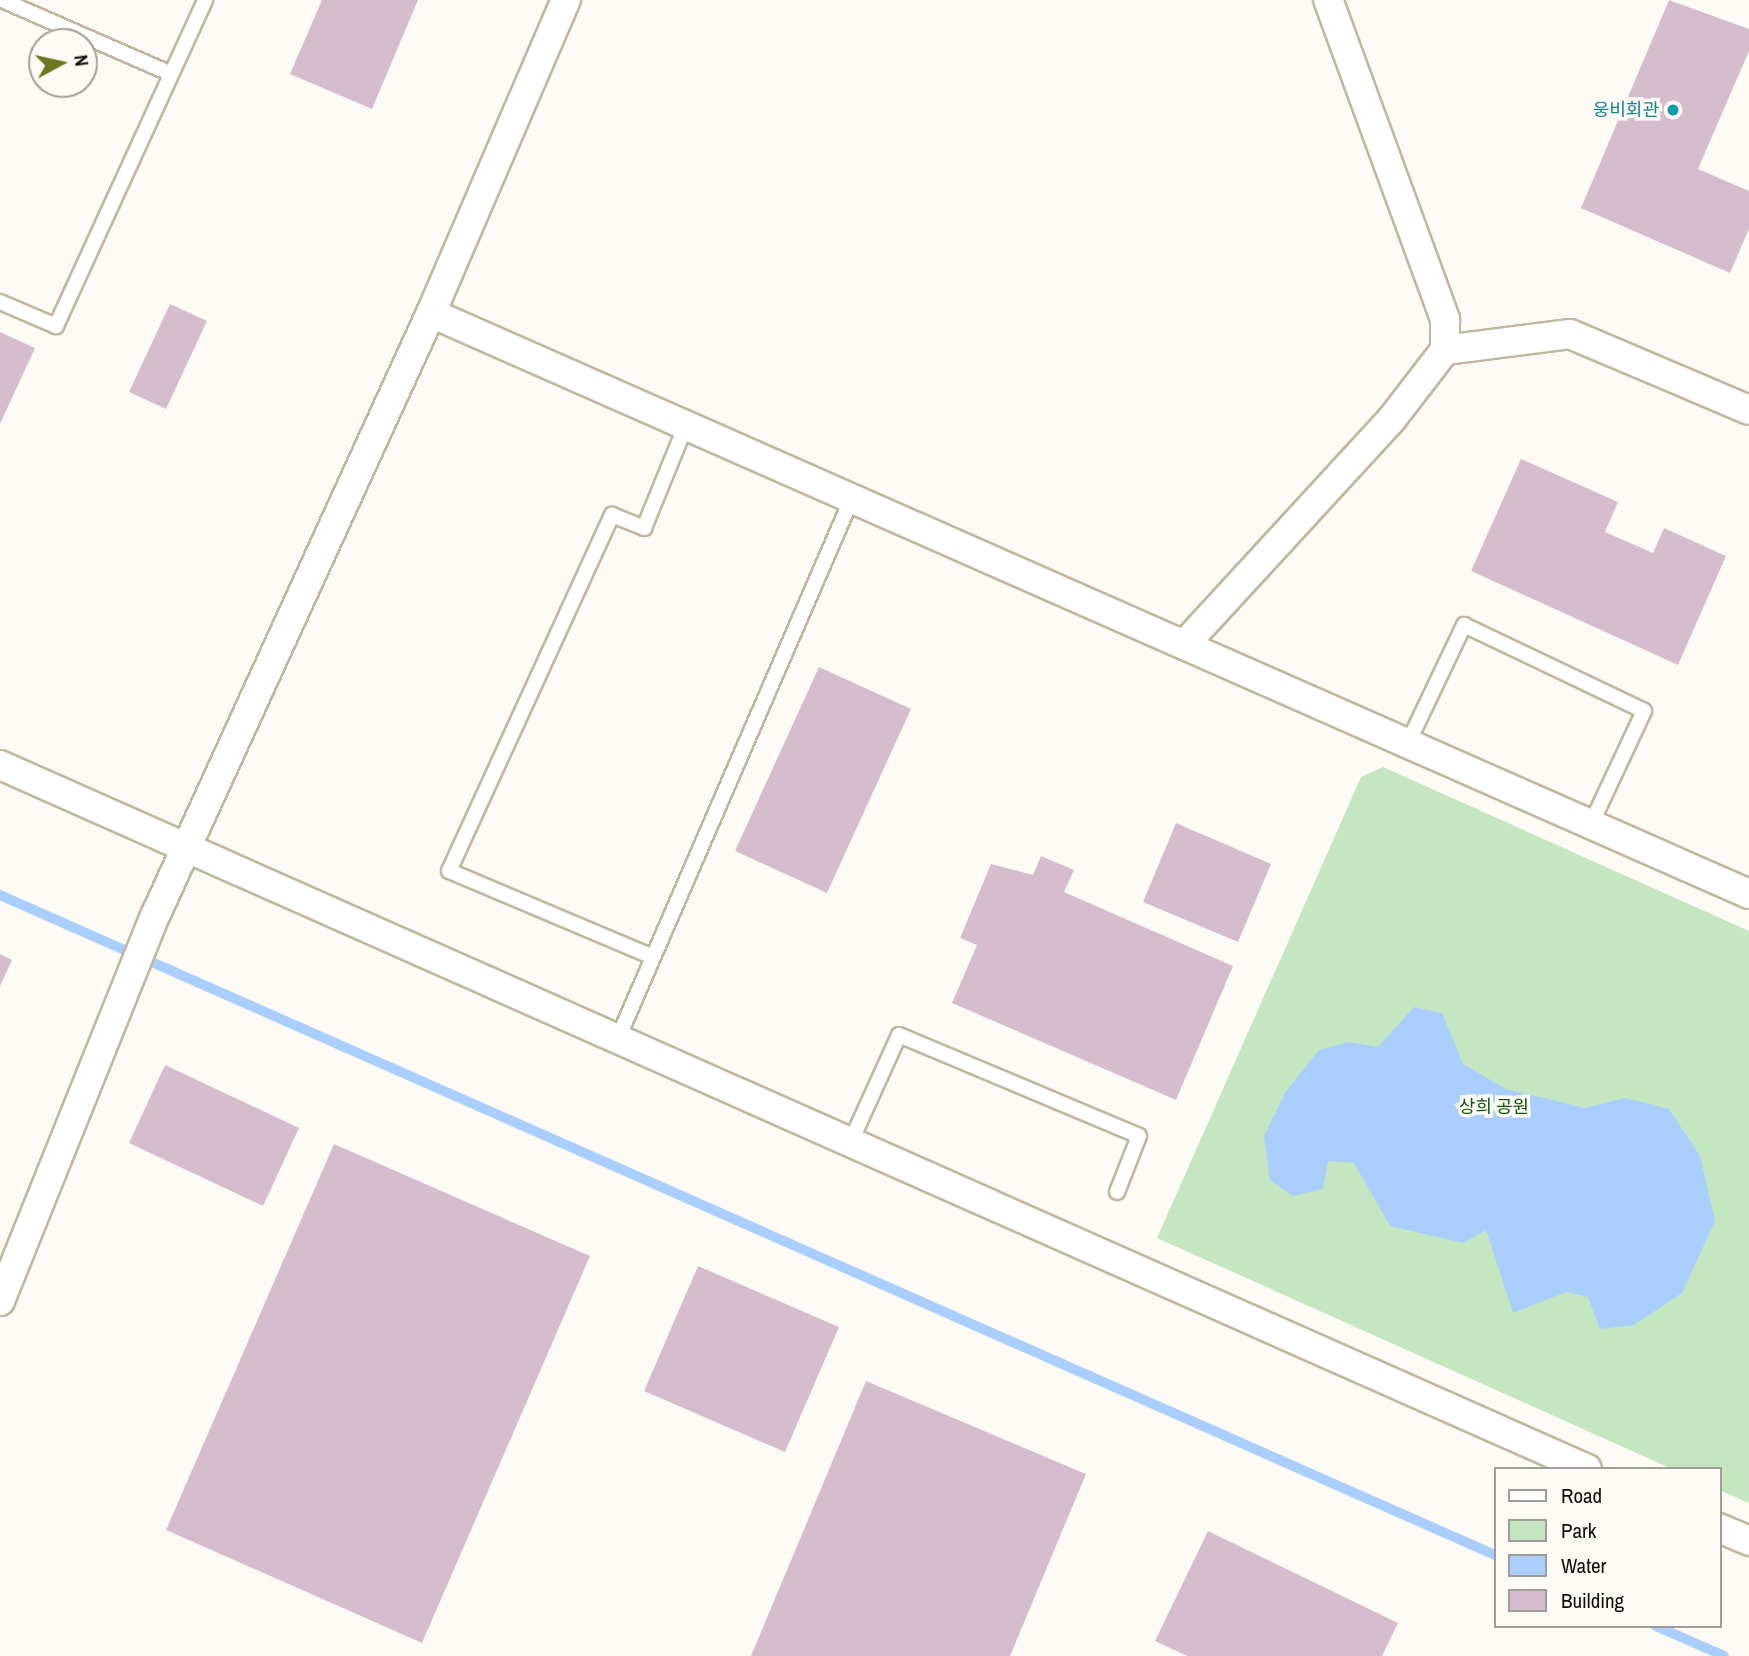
<!DOCTYPE html>
<meta charset="utf-8">
<style>
body{margin:0}
#map{position:relative;width:1749px;height:1656px;overflow:hidden;background:#fefbf6;font-family:"Archivo Narrow","Noto Sans KR",sans-serif}
div>[style]{position:absolute}
[style*='--x']{left:calc(var(--x)*1px);top:calc(var(--y)*1px);width:calc(var(--w)*1px);rotate:calc(var(--a)*1deg)}
.green>*{inset:0;background:#c4e7c1}
.water>*{inset:0;background:#aacfff}
.stream>*{height:10px;margin:-5px;padding:0 5px;transform-origin:5px;border-radius:5px;background:#aacfff}
.building>*{inset:0;background:#d5bdce}
.roads{filter:drop-shadow(2px 0 #c2b79e) drop-shadow(-2px 0 #c2b79e) drop-shadow(0 2px #c2b79e) drop-shadow(0 -2px #c2b79e)}
.service>*{height:14px;margin:-7px;padding:0 7px;transform-origin:7px;border-radius:7px;background:#fff}
.minor>*{height:28px;margin:-14px;padding:0 14px;transform-origin:14px;border-radius:14px;background:#fff}
.dots>*{width:19px;height:19px;translate:-50% -50%;box-sizing:border-box;border:4px solid #fefbf6;border-radius:50%}
span{translate:-50% -50%;white-space:nowrap;text-align:center;line-height:1.15;-webkit-text-stroke:7px #fefbf6;paint-order:stroke}
.culture-label{font-size:18px;color:#0d838f}
.right{translate:-100% -50%;text-align:right}
.park-label{font-size:18px;color:#0b580c}
.legend{position:absolute;left:1494px;top:1467px;width:228px;height:161px;box-sizing:border-box;background:#fefbf6;border:2px solid #a09d96;margin:0;padding:9px 12px;list-style:none;font-size:21px;color:#130f07}
.legend li{display:flex;align-items:center;gap:14px;height:35px}
.legend b{width:35px;border:2px solid #a09d96}
.north{position:absolute;left:28px;top:28px;width:70px;height:70px;box-sizing:border-box;background:#fefbf6;border:2px solid #a09d96;border-radius:50%;rotate:82deg;font-size:19px;font-weight:700;line-height:28px;text-align:center;color:#130f07}
.north::after{content:'';display:block;margin:auto;width:24px;height:32px;background:#6c7722;clip-path:polygon(50% 0,100% 100%,50% 72%,0 100%)}
</style>
<div id="map">
<div class="green">
<div style="clip-path:polygon(1383px 767px,1749px 931px,1749px 1503px,1719px 1490px,1719px 1469px,1672px 1469px,1157px 1238px,1361px 777px)"></div>
</div>
<div class="water">
<div style="clip-path:polygon(1414px 1007px,1442px 1013px,1463px 1064px,1506px 1089px,1585px 1108px,1625px 1098px,1669px 1109px,1700px 1156px,1715px 1221px,1682px 1293px,1634px 1325px,1600px 1329px,1588px 1297px,1566px 1292px,1513px 1313px,1486px 1230px,1463px 1243px,1390px 1226px,1354px 1163px,1328px 1161px,1323px 1189px,1293px 1196px,1270px 1180px,1264px 1136px,1286px 1091px,1319px 1050px,1349px 1042px,1378px 1047px)"></div>
</div>
<div class="stream">
<div style="--x:0;--y:895;--w:1634;--a:23.82"></div>
<div style="--x:1656;--y:1626;--w:74;--a:23.8"></div>
</div>
<div class="building">
<div style="clip-path:polygon(322px 0,418px 0,372px 109px,290px 74px)"></div>
<div style="clip-path:polygon(1669px 0,1749px 29px,1749px 51px,1698px 169px,1749px 191px,1749px 229px,1730px 273px,1581px 208px)"></div>
<div style="clip-path:polygon(170px 304px,207px 321px,166px 409px,129px 392px)"></div>
<div style="clip-path:polygon(0 332px,35px 348px,0 424px)"></div>
<div style="clip-path:polygon(1521px 459px,1618px 502px,1605px 532px,1653px 553px,1664px 528px,1726px 556px,1678px 665px,1471px 571px)"></div>
<div style="clip-path:polygon(819px 667px,911px 709px,827px 893px,735px 851px)"></div>
<div style="clip-path:polygon(1176px 823px,1271px 864px,1238px 942px,1143px 902px)"></div>
<div style="clip-path:polygon(1041px 856px,1074px 870px,1064px 892px,1233px 966px,1176px 1100px,952px 1003px,977px 945px,960px 938px,991px 864px,1033px 875px)"></div>
<div style="clip-path:polygon(0 954px,12px 960px,0 986px)"></div>
<div style="clip-path:polygon(165px 1065px,299px 1128px,263px 1206px,129px 1143px)"></div>
<div style="clip-path:polygon(334px 1144px,590px 1256px,422px 1643px,166px 1530px)"></div>
<div style="clip-path:polygon(698px 1266px,839px 1327px,785px 1452px,644px 1391px)"></div>
<div style="clip-path:polygon(866px 1381px,1086px 1474px,1010px 1656px,751px 1656px)"></div>
<div style="clip-path:polygon(1208px 1531px,1398px 1623px,1382px 1656px,1187px 1656px,1155px 1641px)"></div>
</div>
<div class="roads">
<div class="service">
<div style="--x:2;--y:0;--w:184;--a:23.6"></div>
<div style="--x:0;--y:302;--w:61;--a:23.2"></div>
<div style="--x:56;--y:326;--w:358;--a:-65.4"></div>
<div style="--x:1408;--y:743;--w:131;--a:-64.6"></div>
<div style="--x:1464;--y:625;--w:199;--a:25.5"></div>
<div style="--x:1644;--y:711;--w:125;--a:115.1"></div>
<div style="--x:653;--y:957;--w:221;--a:-157.1"></div>
<div style="--x:449;--y:871;--w:392;--a:-65.4"></div>
<div style="--x:612;--y:515;--w:35;--a:22"></div>
<div style="--x:644;--y:528;--w:111;--a:-67.8"></div>
<div style="--x:619;--y:1036;--w:586;--a:-66.58"></div>
<div style="--x:851;--y:1141;--w:116;--a:-65.6"></div>
<div style="--x:899;--y:1035;--w:260;--a:22.8"></div>
<div style="--x:1139;--y:1136;--w:60;--a:111.4"></div>
</div>
<div class="minor">
<div style="--x:431;--y:313;--w:1440;--a:23.79"></div>
<div style="--x:1445;--y:350;--w:126;--a:-7.3"></div>
<div style="--x:1570;--y:334;--w:194;--a:23"></div>
<div style="--x:1184;--y:645;--w:306;--a:-47.4"></div>
<div style="--x:1391;--y:420;--w:88;--a:-52.4"></div>
<div style="--x:1445;--y:350;--w:31;--a:-90"></div>
<div style="--x:1445;--y:319;--w:340;--a:-110.1"></div>
<div style="--x:0;--y:765;--w:1736;--a:23.92"></div>
<div style="--x:0;--y:1301;--w:415;--a:-68.1"></div>
<div style="--x:155;--y:916;--w:663;--a:-65.41"></div>
<div style="--x:431;--y:313;--w:341;--a:-66.7"></div>
<div style="--x:1719;--y:1528;--w:33;--a:23"></div>
</div>
</div>
<div class="dots">
<div style="left:1673px;top:110px;background:#0f9aa8"></div>
</div>
<div class="culture-label">
<span class="right" style="left:1659px;top:110px">웅비회관</span>
</div>
<div class="park-label">
<span style="left:1494px;top:1107px">상희 공원</span>
</div>
<ul class="legend">
<li><b style="height:9px;background:#fff"></b>Road</li>
<li><b style="height:19px;background:#c4e7c1"></b>Park</li>
<li><b style="height:19px;background:#aacfff"></b>Water</li>
<li><b style="height:19px;background:#d5bdce"></b>Building</li>
</ul>
<div class="north">N</div>
</div>
